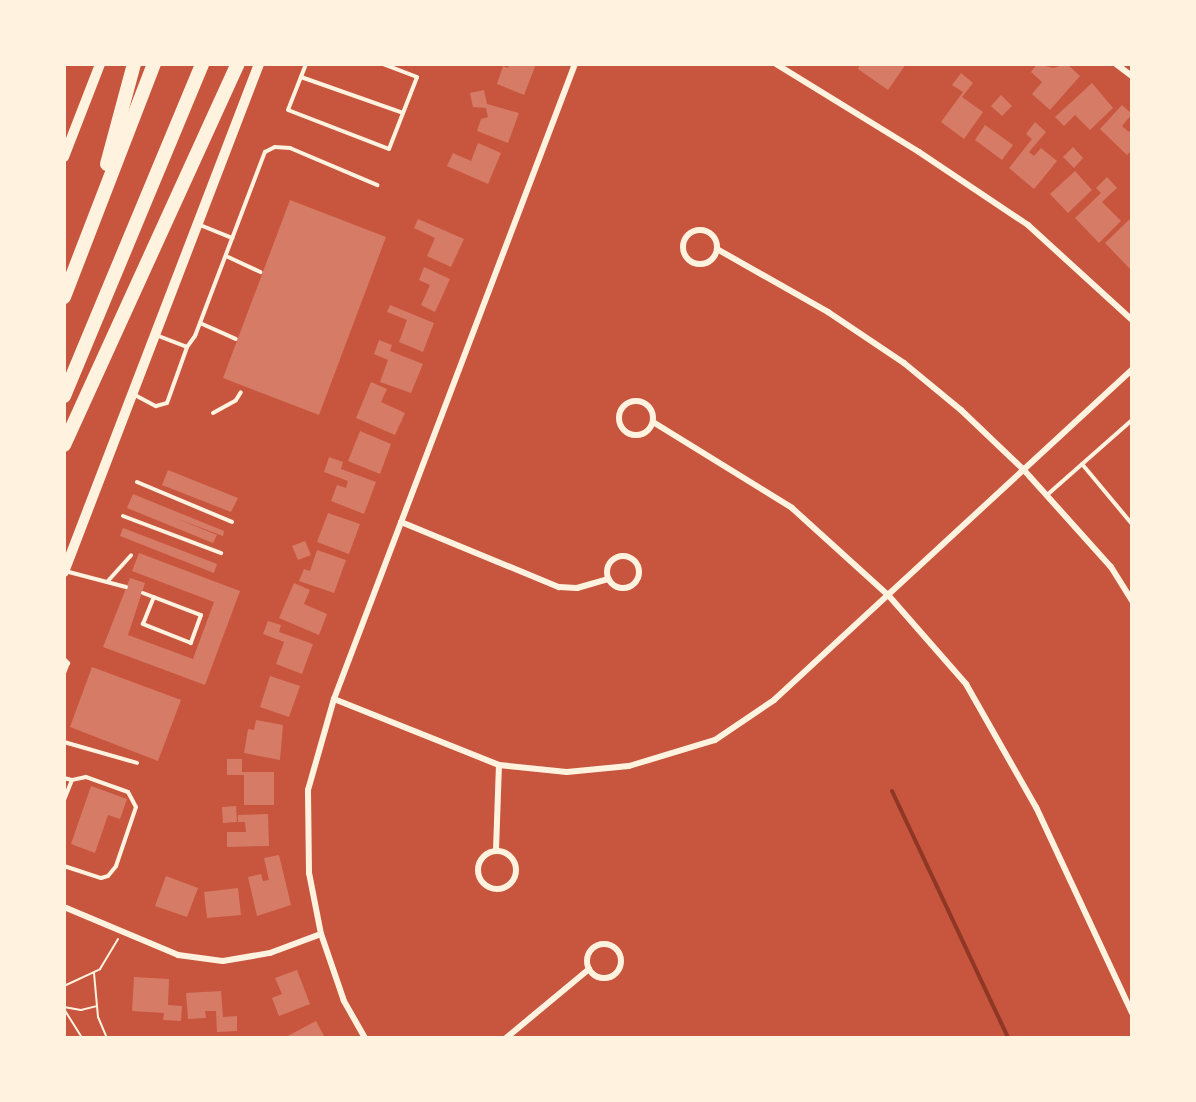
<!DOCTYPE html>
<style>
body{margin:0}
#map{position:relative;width:1196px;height:1102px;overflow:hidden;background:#c8553d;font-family:Montserrat,sans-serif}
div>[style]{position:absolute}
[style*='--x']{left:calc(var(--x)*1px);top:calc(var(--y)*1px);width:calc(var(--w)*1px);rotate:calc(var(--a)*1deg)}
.stream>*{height:4px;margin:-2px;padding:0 2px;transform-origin:2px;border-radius:2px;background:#8f3625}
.building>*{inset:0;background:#d67c66}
.path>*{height:2px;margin:-1px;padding:0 1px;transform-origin:1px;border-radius:1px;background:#fff3e0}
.service>*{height:4px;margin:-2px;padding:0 2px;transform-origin:2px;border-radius:2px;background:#fff3e0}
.minor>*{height:6px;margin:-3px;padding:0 3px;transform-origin:3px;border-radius:3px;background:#fff3e0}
.minor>.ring{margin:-3px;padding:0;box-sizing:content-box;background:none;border:6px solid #fff3e0;border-radius:50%}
.secondary>*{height:10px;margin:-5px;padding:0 5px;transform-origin:5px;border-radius:5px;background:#fff3e0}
.motorway>*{height:14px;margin:-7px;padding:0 7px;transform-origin:7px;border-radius:7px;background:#fff3e0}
span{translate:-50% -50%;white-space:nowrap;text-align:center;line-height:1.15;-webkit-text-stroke:6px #fff3e0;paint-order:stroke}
.frame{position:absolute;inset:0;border:66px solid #fff3e0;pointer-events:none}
</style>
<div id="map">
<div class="stream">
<div style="--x:892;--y:791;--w:273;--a:64.8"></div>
</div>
<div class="building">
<div style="clip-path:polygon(509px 64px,536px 64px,524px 95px,497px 84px,503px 66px,508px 68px)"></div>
<div style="clip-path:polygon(860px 64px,906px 64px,888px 90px,858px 69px)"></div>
<div style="clip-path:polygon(1037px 64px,1053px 68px,1067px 64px,1080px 76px,1050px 110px,1032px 94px,1042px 82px,1031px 72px)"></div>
<div style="clip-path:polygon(961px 73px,973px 83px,962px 97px,983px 112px,964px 139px,941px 122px,963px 92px,952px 85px)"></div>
<div style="clip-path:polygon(1092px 83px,1113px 108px,1090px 130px,1075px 115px,1064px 126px,1055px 117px)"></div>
<div style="clip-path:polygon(484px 90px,487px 104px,519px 113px,508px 143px,477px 131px,481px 119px,488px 117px,486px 108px,473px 107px,470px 93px)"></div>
<div style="clip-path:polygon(1001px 95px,1012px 106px,1002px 116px,991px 106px)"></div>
<div style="clip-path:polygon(1122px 105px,1132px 114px,1122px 126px,1129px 132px,1132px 129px,1132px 150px,1127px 155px,1100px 129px)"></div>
<div style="clip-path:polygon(1035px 122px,1046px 132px,1029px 152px,1034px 156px,1041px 148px,1057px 161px,1034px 189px,1009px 168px,1032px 139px,1026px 134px)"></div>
<div style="clip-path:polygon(985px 125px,1013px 145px,1002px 160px,975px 140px)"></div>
<div style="clip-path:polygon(478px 143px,501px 153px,488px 184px,447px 166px,453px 153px,471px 161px)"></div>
<div style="clip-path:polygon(1073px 147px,1083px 158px,1074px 168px,1063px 157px)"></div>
<div style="clip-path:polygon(1075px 171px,1092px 190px,1068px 213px,1050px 194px)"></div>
<div style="clip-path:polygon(1107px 177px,1117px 188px,1102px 202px,1121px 221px,1099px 243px,1075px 218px,1101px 193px,1096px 188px)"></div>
<div style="clip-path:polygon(290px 200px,386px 237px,319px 415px,223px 378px)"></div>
<div style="clip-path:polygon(1132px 217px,1132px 271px,1105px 243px)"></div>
<div style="clip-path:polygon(418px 219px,464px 239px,451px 267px,427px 256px,435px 238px,414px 228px)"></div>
<div style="clip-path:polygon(424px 267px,450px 279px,435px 312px,421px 305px,430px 285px,419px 280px)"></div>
<div style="clip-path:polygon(390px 305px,434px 323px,423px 352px,399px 342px,407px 320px,387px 312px)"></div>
<div style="clip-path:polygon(379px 340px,392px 345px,390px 351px,423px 364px,411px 393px,380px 382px,388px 360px,374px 354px)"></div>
<div style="clip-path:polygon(371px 382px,387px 389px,381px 402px,405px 413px,395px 435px,356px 418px)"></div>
<div style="clip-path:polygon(360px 431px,391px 444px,380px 474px,348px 461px)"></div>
<div style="clip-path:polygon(329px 457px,343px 462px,341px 469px,376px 482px,364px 514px,331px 501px,337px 485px,346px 488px,348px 481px,324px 472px)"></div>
<div style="clip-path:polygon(168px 470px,238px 498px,231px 512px,162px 485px)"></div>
<div style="clip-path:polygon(133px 494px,224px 531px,223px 536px,173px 517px,217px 535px,213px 543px,127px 508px)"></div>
<div style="clip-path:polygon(328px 513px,360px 524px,349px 554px,317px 542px)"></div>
<div style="clip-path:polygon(123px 528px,217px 564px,214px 573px,120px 536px)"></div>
<div style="clip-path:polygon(305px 541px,311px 555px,298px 560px,292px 546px)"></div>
<div style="clip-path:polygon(317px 550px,346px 560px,334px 593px,299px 581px,304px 569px,310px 571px)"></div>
<div style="clip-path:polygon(139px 553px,240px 591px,205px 685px,103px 647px,130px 578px,145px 583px,128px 635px,193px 659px,214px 602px,132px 571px)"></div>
<div style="clip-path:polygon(294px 583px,310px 590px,304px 604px,327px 614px,319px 635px,279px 618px)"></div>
<div style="clip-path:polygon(268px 621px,281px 625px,279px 632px,313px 644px,302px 674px,276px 664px,284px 642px,263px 634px)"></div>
<div style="clip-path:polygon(92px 667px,181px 700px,158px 761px,70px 727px)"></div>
<div style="clip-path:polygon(270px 676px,300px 686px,289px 717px,260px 707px)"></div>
<div style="clip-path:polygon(256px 720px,283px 725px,280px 760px,244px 753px,248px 729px,254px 730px)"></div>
<div style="clip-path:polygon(227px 759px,242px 759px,242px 772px,274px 772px,274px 805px,244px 805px,244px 775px,227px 775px)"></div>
<div style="clip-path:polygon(91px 786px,127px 799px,120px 819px,108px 815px,95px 853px,71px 844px)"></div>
<div style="clip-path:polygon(236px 806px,237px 822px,223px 823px,222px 807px)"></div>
<div style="clip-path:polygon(268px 814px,269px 846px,227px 847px,227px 832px,246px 832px,245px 822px,238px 822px,238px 815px)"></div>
<div style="clip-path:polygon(279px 855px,291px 905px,257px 916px,248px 877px,261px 874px,263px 881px,269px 880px,264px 858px)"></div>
<div style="clip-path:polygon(166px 876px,198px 888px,187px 917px,155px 906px)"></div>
<div style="clip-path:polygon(238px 888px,241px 915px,207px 918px,204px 892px)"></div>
<div style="clip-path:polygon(297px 970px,310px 1004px,279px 1016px,272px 998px,282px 994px,275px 978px)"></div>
<div style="clip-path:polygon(134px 977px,169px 979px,168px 1005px,182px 1006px,181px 1021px,163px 1020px,164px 1013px,132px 1011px)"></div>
<div style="clip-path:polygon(221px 991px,223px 1017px,237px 1016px,237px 1031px,217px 1032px,216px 1011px,205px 1011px,206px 1018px,188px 1019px,186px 993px)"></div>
<div style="clip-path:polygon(316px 1021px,325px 1038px,284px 1038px)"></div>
</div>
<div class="path">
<div style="--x:94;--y:973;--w:44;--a:84.8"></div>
<div style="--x:98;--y:1017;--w:23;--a:67"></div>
<div style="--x:64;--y:986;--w:40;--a:-25"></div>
<div style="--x:100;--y:969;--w:35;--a:-59"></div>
<div style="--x:64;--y:1007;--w:17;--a:10"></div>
<div style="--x:81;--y:1010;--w:16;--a:-14"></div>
<div style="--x:64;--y:1009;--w:34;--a:58"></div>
</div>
<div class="service">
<div style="--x:306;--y:64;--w:49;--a:111.4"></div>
<div style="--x:288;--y:110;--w:108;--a:21.1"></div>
<div style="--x:389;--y:149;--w:77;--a:-68.7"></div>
<div style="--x:417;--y:77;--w:36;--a:-159"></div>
<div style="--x:301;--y:77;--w:108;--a:19.4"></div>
<div style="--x:200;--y:225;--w:35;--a:22"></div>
<div style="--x:226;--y:256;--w:38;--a:25"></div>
<div style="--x:200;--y:323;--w:39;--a:24"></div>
<div style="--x:156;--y:335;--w:33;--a:21"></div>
<div style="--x:187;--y:347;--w:14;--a:-54"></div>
<div style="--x:195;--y:336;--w:197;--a:-69.2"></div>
<div style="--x:265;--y:152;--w:11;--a:-27"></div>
<div style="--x:275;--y:147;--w:15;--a:4"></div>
<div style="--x:290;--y:148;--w:95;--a:23"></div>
<div style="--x:133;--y:394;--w:26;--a:28"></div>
<div style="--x:156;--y:406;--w:11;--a:-15"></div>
<div style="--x:167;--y:403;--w:59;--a:-70.3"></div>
<div style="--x:213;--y:413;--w:26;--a:-29"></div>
<div style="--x:236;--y:400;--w:9;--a:-58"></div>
<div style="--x:1082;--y:464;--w:78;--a:50.2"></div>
<div style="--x:137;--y:482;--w:103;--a:22.8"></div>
<div style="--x:1047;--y:495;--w:113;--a:-41.4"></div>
<div style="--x:123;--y:516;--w:105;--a:20.7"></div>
<div style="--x:65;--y:571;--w:63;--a:14.7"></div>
<div style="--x:107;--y:582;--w:36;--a:-48"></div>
<div style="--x:143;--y:593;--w:62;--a:20.8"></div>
<div style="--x:201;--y:615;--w:30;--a:110"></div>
<div style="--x:191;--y:643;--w:52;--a:-158.4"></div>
<div style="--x:143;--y:624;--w:29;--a:-68"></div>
<div style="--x:64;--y:659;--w:6;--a:45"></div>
<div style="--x:68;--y:663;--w:11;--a:112"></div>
<div style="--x:64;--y:742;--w:76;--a:16"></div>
<div style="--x:64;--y:778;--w:8;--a:14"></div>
<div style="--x:72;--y:780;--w:22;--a:112"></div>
<div style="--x:64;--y:866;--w:39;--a:18"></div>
<div style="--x:101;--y:878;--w:7;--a:-16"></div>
<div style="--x:108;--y:876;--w:13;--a:-51"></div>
<div style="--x:116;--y:866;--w:62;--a:-71.3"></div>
<div style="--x:136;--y:807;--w:17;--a:-118"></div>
<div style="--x:128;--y:792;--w:45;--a:-160.3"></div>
<div style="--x:86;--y:777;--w:14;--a:168"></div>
</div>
<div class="minor">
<div style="--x:776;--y:64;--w:168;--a:31.6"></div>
<div style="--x:919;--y:152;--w:131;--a:33.8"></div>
<div style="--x:1028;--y:225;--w:141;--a:42.4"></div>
<div style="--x:1116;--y:64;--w:20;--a:37"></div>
<div class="ring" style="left:683px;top:230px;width:28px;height:28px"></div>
<div style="--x:717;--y:249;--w:128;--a:29.6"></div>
<div style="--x:828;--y:312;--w:92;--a:33.9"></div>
<div style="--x:904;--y:363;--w:74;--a:39.5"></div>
<div style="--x:961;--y:410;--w:86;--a:43.6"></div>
<div style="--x:1023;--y:469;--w:132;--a:48.1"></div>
<div style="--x:1111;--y:567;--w:40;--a:58"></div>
<div class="ring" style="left:619px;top:401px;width:28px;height:28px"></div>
<div style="--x:653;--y:422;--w:163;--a:31.7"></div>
<div style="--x:792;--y:508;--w:131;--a:42.2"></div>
<div style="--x:889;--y:596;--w:117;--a:48.8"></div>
<div style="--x:966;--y:684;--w:142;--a:60.4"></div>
<div style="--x:1036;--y:807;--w:227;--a:65"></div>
<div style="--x:401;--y:522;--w:171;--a:22.4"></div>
<div style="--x:559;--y:587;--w:18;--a:3"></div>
<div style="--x:577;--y:588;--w:33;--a:-16"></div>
<div class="ring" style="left:607px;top:556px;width:26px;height:26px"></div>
<div style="--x:334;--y:699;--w:178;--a:21.8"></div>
<div style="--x:499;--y:765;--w:68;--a:5.9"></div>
<div style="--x:567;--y:772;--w:62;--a:-5.5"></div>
<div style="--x:629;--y:766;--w:90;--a:-16.8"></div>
<div style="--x:715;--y:740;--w:71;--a:-34.1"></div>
<div style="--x:774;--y:700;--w:487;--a:-42.7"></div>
<div style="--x:496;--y:850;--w:85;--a:-88"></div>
<div class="ring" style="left:478px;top:851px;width:32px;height:32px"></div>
<div style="--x:64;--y:907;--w:124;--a:22.8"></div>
<div style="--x:178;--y:955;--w:45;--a:7.6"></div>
<div style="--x:223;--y:961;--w:48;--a:-9.7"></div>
<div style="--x:270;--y:953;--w:54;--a:-20.4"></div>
<div class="ring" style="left:587px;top:944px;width:28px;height:28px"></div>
<div style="--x:365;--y:1038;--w:43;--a:-119.6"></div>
<div style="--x:344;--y:1001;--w:71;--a:-108.9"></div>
<div style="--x:321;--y:934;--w:62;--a:-101.1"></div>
<div style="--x:309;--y:873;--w:83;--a:-90.7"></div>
<div style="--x:308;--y:790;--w:95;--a:-74.1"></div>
<div style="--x:334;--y:699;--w:679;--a:-69.22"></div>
<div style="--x:506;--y:1038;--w:108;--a:-39.7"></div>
</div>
<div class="secondary">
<div style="--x:64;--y:157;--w:100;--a:-68.8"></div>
<div style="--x:64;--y:572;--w:544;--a:-69"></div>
</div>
<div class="motorway">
<div style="--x:107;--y:164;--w:104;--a:-74.9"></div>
<div style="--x:64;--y:297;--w:250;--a:-68.9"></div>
<div style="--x:64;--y:396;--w:360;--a:-67.4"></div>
<div style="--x:64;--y:445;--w:419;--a:-65.5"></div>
</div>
<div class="frame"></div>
</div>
